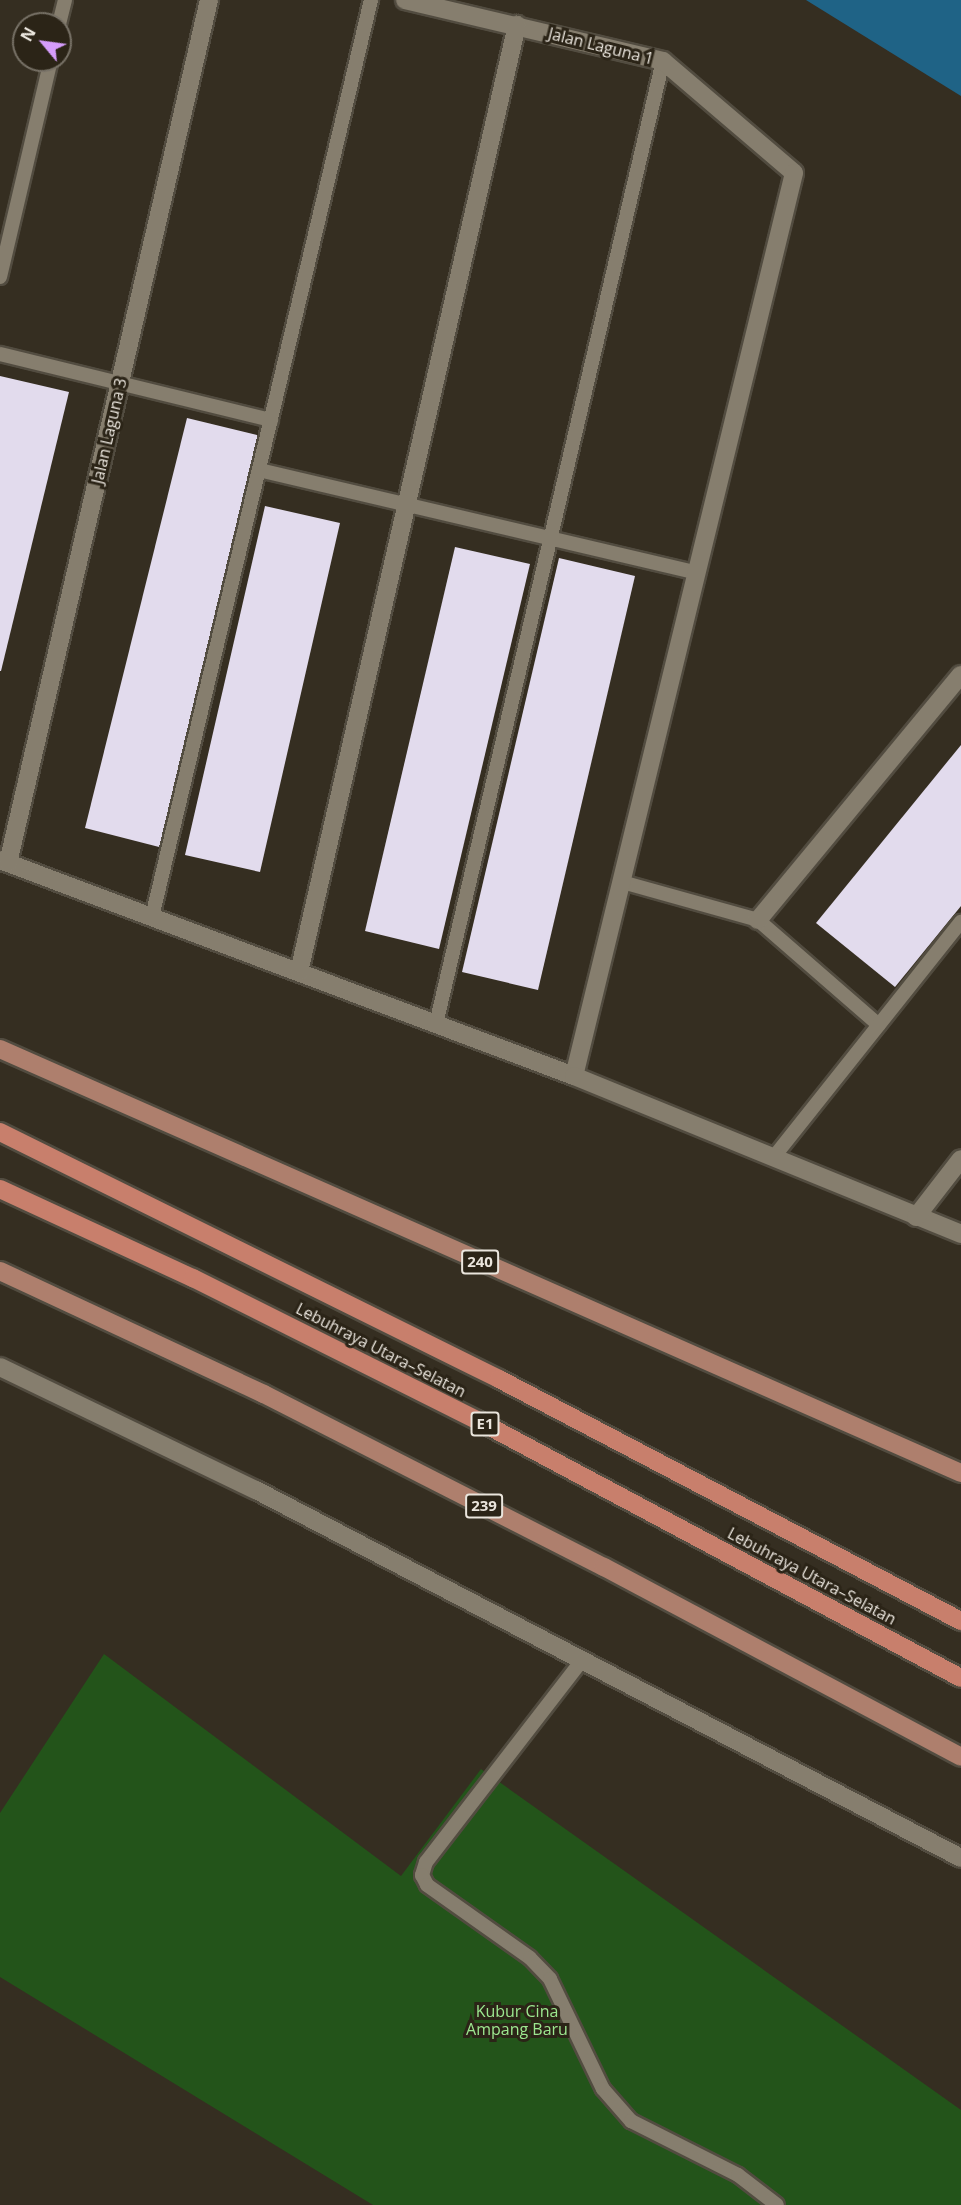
<!DOCTYPE html>
<meta charset="utf-8">
<style>
body{margin:0}
#map{position:relative;width:961px;height:2205px;overflow:hidden;background:#352e21;font-family:"Open Sans",sans-serif}
div>[style]{position:absolute}
[style*='--x']{left:calc(var(--x)*1px);top:calc(var(--y)*1px);width:calc(var(--w)*1px);rotate:calc(var(--a)*1deg)}
.green>*{inset:0;background:#23541a}
.water>*{inset:0;background:#1f6386}
.building>*{inset:0;background:#e2dbed}
.roads{filter:drop-shadow(2px 0 #524c40) drop-shadow(-2px 0 #524c40) drop-shadow(0 2px #524c40) drop-shadow(0 -2px #524c40)}
.lane>*{height:14px;margin:-7px;padding:0 7px;transform-origin:7px;border-radius:7px;background:#867e6e}
.street>*{height:18px;margin:-9px;padding:0 9px;transform-origin:9px;border-radius:9px;background:#867e6e}
.primary>*{height:18px;margin:-9px;padding:0 9px;transform-origin:9px;border-radius:9px;background:#ae7f6d}
.highway>*{height:18px;margin:-9px;padding:0 9px;transform-origin:9px;border-radius:9px;background:#c87f6c}
span{translate:-50% -50%;white-space:nowrap;text-align:center;line-height:1.15;-webkit-text-stroke:6px #2b2417;paint-order:stroke}
.shield-label span{padding:2px 4px;background:#2b2417;border:2px solid;border-radius:4px;-webkit-text-stroke-width:0}
.shield-label{font-size:15px;color:#eae5dd;font-weight:700}
.street-label{font-size:16px;color:#eae5dd}
.park-label{font-size:16px;color:#9ce78f}
.north{position:absolute;left:12px;top:12px;width:60px;height:60px;box-sizing:border-box;background:#2b2417;border:2px solid #777166;border-radius:50%;rotate:299deg;font-size:16px;font-weight:700;line-height:24px;text-align:center;color:#eae5dd}
.north::after{content:'';display:block;margin:auto;width:21px;height:27px;background:#d59cfb;clip-path:polygon(50% 0,100% 100%,50% 72%,0 100%)}
</style>
<div id="map">
<div class="green">
<div style="clip-path:polygon(104px 1654px,401px 1876px,481px 1769px,961px 2110px,961px 2205px,373px 2205px,0 1977px,0 1813px)"></div>
</div>
<div class="water">
<div style="clip-path:polygon(806px 0,961px 0,961px 96px)"></div>
</div>
<div class="building">
<div style="clip-path:polygon(0 376px,69px 392px,1px 671px,0 671px)"></div>
<div style="clip-path:polygon(187px 418px,265px 437px,163px 848px,85px 828px)"></div>
<div style="clip-path:polygon(265px 506px,340px 523px,260px 872px,185px 855px)"></div>
<div style="clip-path:polygon(455px 547px,530px 564px,439px 949px,365px 931px)"></div>
<div style="clip-path:polygon(559px 558px,635px 576px,538px 990px,462px 972px)"></div>
<div style="clip-path:polygon(961px 745px,961px 906px,895px 987px,816px 923px)"></div>
</div>
<div class="roads">
<div class="lane">
<div style="--x:59;--y:24;--w:25;--a:-76"></div>
<div style="--x:0;--y:277;--w:223;--a:-76.8"></div>
<div style="--x:0;--y:354;--w:279;--a:13.7"></div>
<div style="--x:259;--y:470;--w:450;--a:13.2"></div>
<div style="--x:622;--y:882;--w:141;--a:15.6"></div>
<div style="--x:758;--y:920;--w:160;--a:41"></div>
<div style="--x:152;--y:917;--w:943;--a:-76.57"></div>
<div style="--x:436;--y:1024;--w:989;--a:-76.74"></div>
<div style="--x:773;--y:1158;--w:302;--a:-51.5"></div>
<div style="--x:583;--y:1659;--w:257;--a:127.7"></div>
<div style="--x:426;--y:1862;--w:14;--a:107"></div>
<div style="--x:422;--y:1875;--w:11;--a:63"></div>
<div style="--x:427;--y:1885;--w:126;--a:35.3"></div>
<div style="--x:530;--y:1958;--w:29;--a:46"></div>
<div style="--x:550;--y:1979;--w:122;--a:64.3"></div>
<div style="--x:603;--y:2089;--w:43;--a:48.8"></div>
<div style="--x:631;--y:2121;--w:120;--a:26.8"></div>
<div style="--x:738;--y:2175;--w:49;--a:37.6"></div>
</div>
<div class="street">
<div style="--x:405;--y:0;--w:265;--a:13.3"></div>
<div style="--x:663;--y:61;--w:172;--a:40.5"></div>
<div style="--x:794;--y:173;--w:929;--a:103.69"></div>
<div style="--x:0;--y:860;--w:613;--a:20.62"></div>
<div style="--x:574;--y:1076;--w:418;--a:22.2"></div>
<div style="--x:8;--y:863;--w:886;--a:-76.89"></div>
<div style="--x:758;--y:920;--w:318;--a:-50.4"></div>
<div style="--x:299;--y:972;--w:972;--a:-77.04"></div>
<div style="--x:916;--y:1217;--w:73;--a:-52.2"></div>
<div style="--x:0;--y:1367;--w:284;--a:25.7"></div>
<div style="--x:256;--y:1490;--w:795;--a:27.56"></div>
</div>
<div class="primary">
<div style="--x:0;--y:1049;--w:1050;--a:23.81"></div>
<div style="--x:0;--y:1271;--w:291;--a:25"></div>
<div style="--x:264;--y:1394;--w:381;--a:27"></div>
<div style="--x:604;--y:1567;--w:404;--a:28"></div>
</div>
<div class="highway">
<div style="--x:0;--y:1132;--w:557;--a:26.33"></div>
<div style="--x:499;--y:1379;--w:522;--a:27.65"></div>
<div style="--x:0;--y:1189;--w:213;--a:24.8"></div>
<div style="--x:193;--y:1278;--w:318;--a:26.6"></div>
<div style="--x:477;--y:1420;--w:548;--a:28.06"></div>
</div>
</div>
<div class="shield-label">
<span style="left:480px;top:1262px">240</span>
<span style="left:485px;top:1424px">E1</span>
<span style="left:484px;top:1506px">239</span>
</div>
<div class="street-label">
<span style="left:601px;top:46px;rotate:14deg">Jalan Laguna 1</span>
<span style="left:109px;top:431px;rotate:-77deg">Jalan Laguna 3</span>
<span style="left:381px;top:1350px;rotate:27deg">Lebuhraya Utara–Selatan</span>
<span style="left:812px;top:1576px;rotate:28deg">Lebuhraya Utara–Selatan</span>
</div>
<div class="park-label">
<span style="left:517px;top:2020px">Kubur Cina<br>Ampang Baru</span>
</div>
<div class="north">N</div>
</div>
